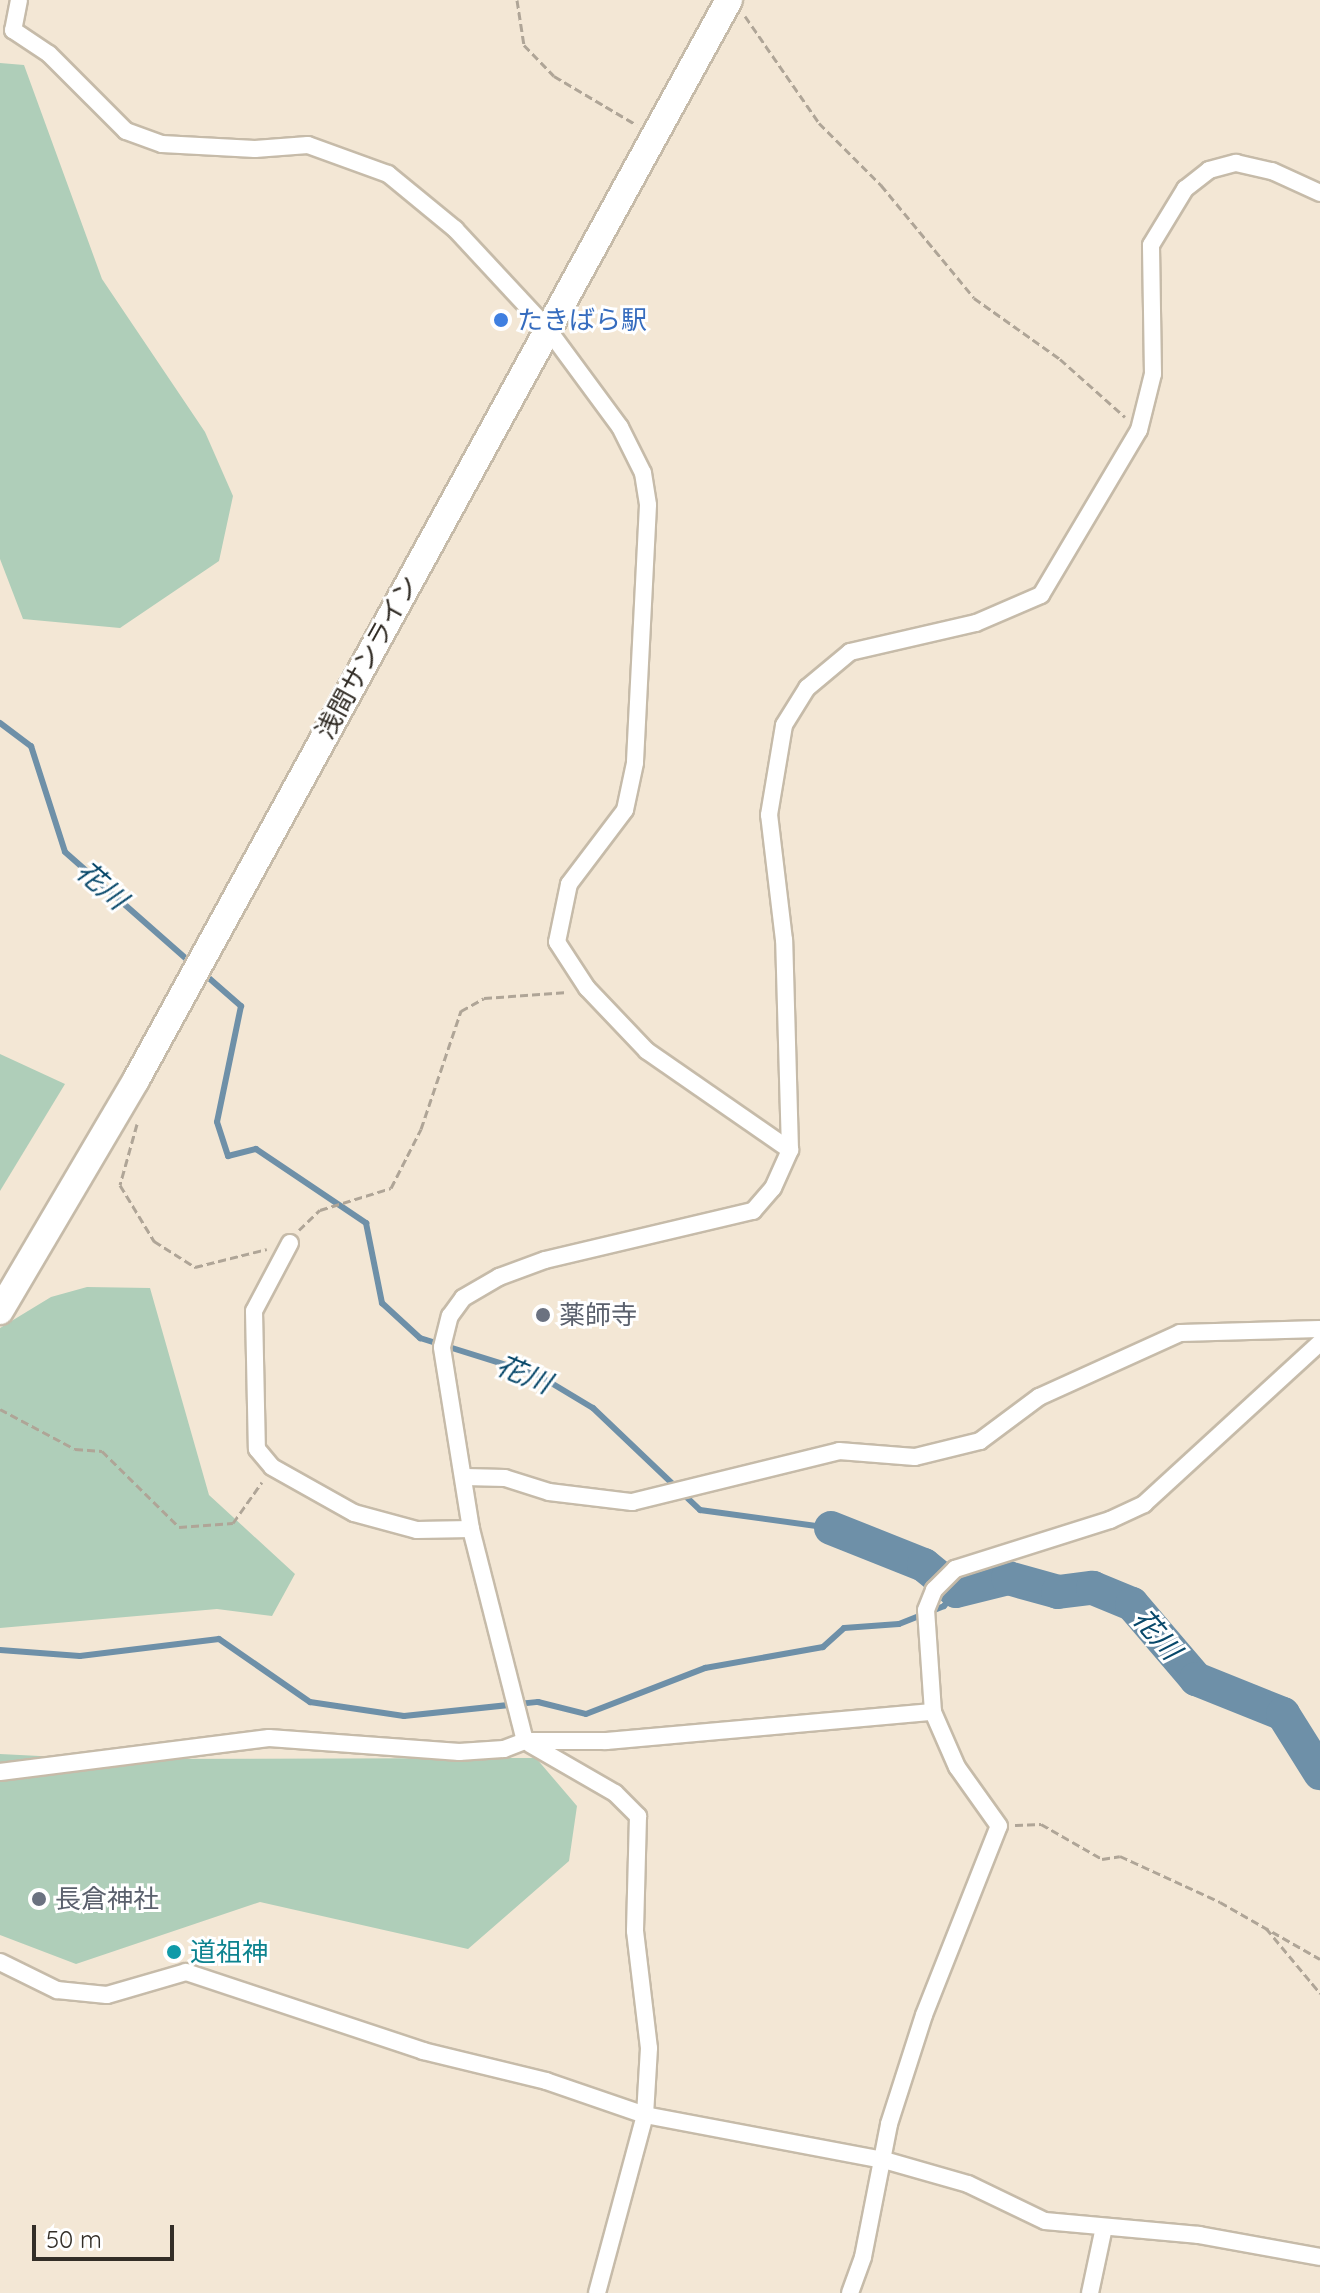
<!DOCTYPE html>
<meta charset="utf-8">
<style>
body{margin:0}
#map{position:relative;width:1320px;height:2293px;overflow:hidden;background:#f3e7d5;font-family:Quicksand,"Noto Sans JP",sans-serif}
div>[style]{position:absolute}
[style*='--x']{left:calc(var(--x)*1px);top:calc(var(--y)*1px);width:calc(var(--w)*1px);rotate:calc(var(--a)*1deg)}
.green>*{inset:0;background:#afceb9}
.stream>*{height:6px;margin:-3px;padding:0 3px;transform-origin:3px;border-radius:3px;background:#6e90a8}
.river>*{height:34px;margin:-17px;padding:0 17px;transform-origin:17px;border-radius:17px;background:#6e90a8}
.path>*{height:3px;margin-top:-1.5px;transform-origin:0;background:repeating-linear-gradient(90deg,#afa597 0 8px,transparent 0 12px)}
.roads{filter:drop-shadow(2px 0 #c6bba9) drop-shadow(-2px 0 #c6bba9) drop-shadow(0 2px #c6bba9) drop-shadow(0 -2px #c6bba9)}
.minor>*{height:16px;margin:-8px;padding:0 8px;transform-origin:8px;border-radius:8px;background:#fff}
.primary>*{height:26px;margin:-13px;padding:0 13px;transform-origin:13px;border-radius:13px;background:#fff}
.dots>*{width:22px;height:22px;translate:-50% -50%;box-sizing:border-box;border:4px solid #fff;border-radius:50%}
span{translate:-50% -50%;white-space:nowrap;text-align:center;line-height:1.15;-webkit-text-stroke:6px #fff;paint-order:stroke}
.shop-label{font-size:26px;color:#366cbe}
.left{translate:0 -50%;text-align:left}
.street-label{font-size:26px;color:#332e27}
.worship-label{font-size:26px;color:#5b616d}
.culture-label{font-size:26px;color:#0d838f}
.water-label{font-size:28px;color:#08486a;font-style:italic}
.scale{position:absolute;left:32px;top:2225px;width:142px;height:36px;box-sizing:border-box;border:4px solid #332e27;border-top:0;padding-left:10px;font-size:24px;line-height:28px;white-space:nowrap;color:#332e27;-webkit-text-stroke:6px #fff;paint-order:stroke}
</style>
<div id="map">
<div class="green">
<div style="clip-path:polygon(0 63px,24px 65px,102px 279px,205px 432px,233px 496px,219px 561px,120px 628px,23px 619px,0 559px)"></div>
<div style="clip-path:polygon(0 1054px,65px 1084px,0 1191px)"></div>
<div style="clip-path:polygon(87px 1287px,150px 1288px,209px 1495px,295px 1574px,272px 1616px,217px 1609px,0 1628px,0 1328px,51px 1297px)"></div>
<div style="clip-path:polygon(0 1754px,99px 1759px,536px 1758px,577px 1806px,569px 1861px,468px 1949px,260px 1902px,76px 1964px,0 1935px)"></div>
</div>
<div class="stream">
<div style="--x:0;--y:723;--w:39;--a:37"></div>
<div style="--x:31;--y:746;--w:111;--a:72.2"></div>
<div style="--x:65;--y:852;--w:171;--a:41.4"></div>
<div style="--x:202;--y:972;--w:52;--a:41.1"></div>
<div style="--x:241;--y:1006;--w:118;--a:101.7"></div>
<div style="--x:217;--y:1122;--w:36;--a:72"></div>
<div style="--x:228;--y:1156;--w:29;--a:-14"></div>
<div style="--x:256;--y:1149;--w:133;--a:33.9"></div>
<div style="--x:366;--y:1223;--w:82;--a:78.7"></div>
<div style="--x:382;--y:1303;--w:52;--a:42.6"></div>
<div style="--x:420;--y:1338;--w:124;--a:17.4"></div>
<div style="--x:538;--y:1375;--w:64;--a:31"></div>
<div style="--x:593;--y:1408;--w:148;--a:43.6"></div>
<div style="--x:700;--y:1510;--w:132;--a:7.8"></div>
<div style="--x:0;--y:1650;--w:80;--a:4.3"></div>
<div style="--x:80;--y:1656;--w:140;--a:-7"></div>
<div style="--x:219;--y:1639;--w:111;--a:34.7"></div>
<div style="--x:310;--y:1702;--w:95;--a:8.5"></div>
<div style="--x:404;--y:1716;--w:135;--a:-6"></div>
<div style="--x:538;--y:1702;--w:49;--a:14"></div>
<div style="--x:586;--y:1714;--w:128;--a:-21.1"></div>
<div style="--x:705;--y:1668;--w:120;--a:-10.1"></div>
<div style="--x:823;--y:1647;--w:28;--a:-42"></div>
<div style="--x:844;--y:1628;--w:55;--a:-4.2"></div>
<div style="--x:899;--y:1624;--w:48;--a:-21.8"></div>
<div style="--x:944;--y:1606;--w:19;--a:-51"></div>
</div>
<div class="river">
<div style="--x:831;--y:1528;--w:100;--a:21.7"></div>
<div style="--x:924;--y:1565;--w:41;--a:39.1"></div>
<div style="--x:956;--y:1591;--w:54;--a:-14"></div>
<div style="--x:1008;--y:1578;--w:52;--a:15.6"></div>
<div style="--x:1058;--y:1592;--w:35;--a:-7"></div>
<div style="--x:1093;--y:1588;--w:42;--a:22.3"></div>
<div style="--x:1132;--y:1604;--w:99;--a:49.5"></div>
<div style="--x:1196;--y:1679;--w:94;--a:21.9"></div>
<div style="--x:1283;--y:1714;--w:70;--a:57.9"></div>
</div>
<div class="path">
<div style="--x:517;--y:0;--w:46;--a:81.2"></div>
<div style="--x:524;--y:45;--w:43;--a:45.9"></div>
<div style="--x:554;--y:76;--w:96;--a:30.6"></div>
<div style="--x:745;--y:16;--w:130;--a:55.3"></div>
<div style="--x:819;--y:123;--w:88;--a:45"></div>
<div style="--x:881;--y:185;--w:146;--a:50.5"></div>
<div style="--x:974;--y:298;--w:105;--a:35.3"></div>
<div style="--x:1060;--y:359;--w:87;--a:41.7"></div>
<div style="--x:137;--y:1124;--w:63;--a:105.6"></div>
<div style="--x:120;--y:1185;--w:66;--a:58.7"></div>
<div style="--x:154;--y:1241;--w:49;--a:32.4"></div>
<div style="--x:195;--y:1267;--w:74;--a:-14"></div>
<div style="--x:299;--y:1230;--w:29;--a:-44"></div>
<div style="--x:320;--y:1210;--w:74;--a:-17.2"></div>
<div style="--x:391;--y:1188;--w:66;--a:-63"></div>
<div style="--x:421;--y:1129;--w:125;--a:-71.3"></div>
<div style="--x:461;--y:1011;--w:26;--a:-29"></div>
<div style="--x:484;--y:998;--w:84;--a:-4.1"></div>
<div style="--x:0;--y:1409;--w:85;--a:28.1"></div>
<div style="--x:75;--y:1449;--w:27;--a:4"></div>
<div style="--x:102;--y:1451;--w:108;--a:44.6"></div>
<div style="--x:179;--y:1527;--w:54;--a:-4.2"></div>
<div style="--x:233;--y:1523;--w:50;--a:-54.7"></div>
<div style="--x:1015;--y:1825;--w:26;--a:-2"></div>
<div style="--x:1041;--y:1824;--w:70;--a:29.8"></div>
<div style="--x:1102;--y:1859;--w:18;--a:-9"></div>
<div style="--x:1120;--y:1856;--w:110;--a:24.7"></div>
<div style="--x:1220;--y:1902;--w:115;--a:29.7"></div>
<div style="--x:1266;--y:1928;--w:85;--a:50.3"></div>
</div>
<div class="roads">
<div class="minor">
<div style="--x:19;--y:0;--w:31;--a:101"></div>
<div style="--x:13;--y:30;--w:43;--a:33.7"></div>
<div style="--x:49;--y:54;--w:109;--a:45"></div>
<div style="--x:126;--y:131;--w:38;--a:20"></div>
<div style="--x:162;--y:144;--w:93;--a:3.1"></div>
<div style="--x:255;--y:149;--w:53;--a:-4.3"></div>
<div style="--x:308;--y:145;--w:85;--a:19.9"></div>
<div style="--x:388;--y:174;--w:87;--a:39.4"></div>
<div style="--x:455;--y:229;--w:135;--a:47.1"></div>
<div style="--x:547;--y:328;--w:123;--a:53.6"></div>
<div style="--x:620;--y:427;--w:51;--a:63.4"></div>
<div style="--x:643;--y:473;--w:32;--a:81"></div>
<div style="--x:648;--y:505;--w:258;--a:92.9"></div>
<div style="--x:635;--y:763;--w:48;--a:102"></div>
<div style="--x:625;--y:810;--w:93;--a:127.1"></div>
<div style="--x:569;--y:884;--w:59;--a:101.7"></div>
<div style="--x:557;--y:942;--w:55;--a:56.9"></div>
<div style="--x:587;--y:988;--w:87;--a:46.4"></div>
<div style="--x:647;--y:1051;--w:174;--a:34.7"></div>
<div style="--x:290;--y:1243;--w:77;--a:117.9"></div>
<div style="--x:254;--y:1311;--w:138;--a:88.8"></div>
<div style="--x:257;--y:1449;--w:23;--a:50"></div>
<div style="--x:272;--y:1467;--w:94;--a:29.3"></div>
<div style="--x:354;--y:1513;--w:65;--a:15.1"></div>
<div style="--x:417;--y:1530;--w:54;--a:-1.1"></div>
<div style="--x:465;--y:1477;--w:40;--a:1.4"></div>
<div style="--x:505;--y:1478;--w:46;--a:17.7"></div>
<div style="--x:549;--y:1492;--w:84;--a:6.9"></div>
<div style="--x:632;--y:1502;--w:213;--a:-13.8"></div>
<div style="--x:839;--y:1451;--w:76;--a:4.5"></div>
<div style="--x:915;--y:1457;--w:67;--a:-13.8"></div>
<div style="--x:980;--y:1441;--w:74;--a:-36.7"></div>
<div style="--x:1039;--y:1397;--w:155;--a:-24.4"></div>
<div style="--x:1180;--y:1333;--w:140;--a:-1.6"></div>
<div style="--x:525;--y:1741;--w:219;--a:-104.3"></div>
<div style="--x:471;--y:1529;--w:184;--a:-99.1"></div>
<div style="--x:442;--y:1347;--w:32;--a:-76"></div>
<div style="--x:450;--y:1316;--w:22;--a:-54"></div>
<div style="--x:463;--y:1298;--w:42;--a:-30.3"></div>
<div style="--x:499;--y:1277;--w:49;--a:-20.3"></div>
<div style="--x:545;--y:1260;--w:214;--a:-13.3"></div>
<div style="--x:753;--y:1211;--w:30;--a:-49"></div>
<div style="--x:773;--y:1188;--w:42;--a:-65.9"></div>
<div style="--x:790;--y:1150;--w:210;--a:-91.6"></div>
<div style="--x:784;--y:940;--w:126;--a:-96.8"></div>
<div style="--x:769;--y:815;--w:91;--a:-80.5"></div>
<div style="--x:784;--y:725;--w:44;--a:-58.1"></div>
<div style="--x:807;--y:688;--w:56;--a:-39.9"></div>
<div style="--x:850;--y:652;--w:129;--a:-13"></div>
<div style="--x:976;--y:623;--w:71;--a:-23.3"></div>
<div style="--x:1041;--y:595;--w:192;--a:-59.3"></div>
<div style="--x:1139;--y:430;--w:58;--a:-76"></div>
<div style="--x:1153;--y:374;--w:129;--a:-90.9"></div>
<div style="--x:1151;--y:245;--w:66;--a:-58.7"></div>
<div style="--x:1185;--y:189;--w:31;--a:-38"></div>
<div style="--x:1209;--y:170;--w:28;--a:-15"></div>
<div style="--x:1236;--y:163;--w:37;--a:13"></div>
<div style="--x:1272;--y:171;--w:53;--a:24.6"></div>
<div style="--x:530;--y:1744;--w:98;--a:30"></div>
<div style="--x:615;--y:1793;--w:33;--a:45"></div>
<div style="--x:638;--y:1816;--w:115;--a:91.5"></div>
<div style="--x:635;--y:1931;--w:118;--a:83.2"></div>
<div style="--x:649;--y:2048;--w:67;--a:93.4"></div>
<div style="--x:645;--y:2115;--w:184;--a:105.1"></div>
<div style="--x:0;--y:1772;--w:271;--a:-7.2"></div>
<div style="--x:269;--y:1738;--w:191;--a:4.2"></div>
<div style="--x:459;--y:1752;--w:45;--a:-3.8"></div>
<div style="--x:504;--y:1749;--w:22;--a:-21"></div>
<div style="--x:525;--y:1741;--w:81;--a:0"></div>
<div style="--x:606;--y:1741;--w:328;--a:-5.1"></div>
<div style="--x:0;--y:1962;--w:64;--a:26.2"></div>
<div style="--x:57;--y:1990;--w:50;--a:5.7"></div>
<div style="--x:107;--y:1995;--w:82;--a:-16.2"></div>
<div style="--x:186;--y:1972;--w:250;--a:18.4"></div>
<div style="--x:423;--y:2051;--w:127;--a:13.7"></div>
<div style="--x:546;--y:2081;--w:105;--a:19"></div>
<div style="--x:645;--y:2115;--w:243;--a:10.7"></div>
<div style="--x:884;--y:2160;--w:87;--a:15.9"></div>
<div style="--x:968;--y:2184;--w:85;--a:25.7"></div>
<div style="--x:1045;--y:2221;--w:155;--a:5.2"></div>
<div style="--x:1199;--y:2235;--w:123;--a:10.3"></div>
<div style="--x:850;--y:2293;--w:38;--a:-70"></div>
<div style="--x:863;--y:2257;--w:136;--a:-78.9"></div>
<div style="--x:889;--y:2124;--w:114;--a:-72.2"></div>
<div style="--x:924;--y:2015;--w:203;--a:-68.4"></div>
<div style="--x:999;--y:1826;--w:72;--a:-125.4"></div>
<div style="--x:957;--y:1767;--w:60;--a:-113.6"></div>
<div style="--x:933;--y:1712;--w:102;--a:-93.9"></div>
<div style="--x:926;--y:1610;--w:22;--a:-68"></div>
<div style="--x:934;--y:1590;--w:30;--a:-45"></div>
<div style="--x:955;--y:1569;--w:163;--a:-17.5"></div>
<div style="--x:1110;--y:1520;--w:38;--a:-25"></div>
<div style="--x:1144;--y:1504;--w:239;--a:-42.5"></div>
<div style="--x:1090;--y:2293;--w:67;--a:-78"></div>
</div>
<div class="primary">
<div style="--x:0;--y:1311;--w:268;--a:-59.5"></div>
<div style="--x:136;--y:1080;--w:1232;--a:-61.23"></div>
</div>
</div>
<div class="dots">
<div style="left:501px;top:320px;background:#3f7fe0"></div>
<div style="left:543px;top:1315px;background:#6b7280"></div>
<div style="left:39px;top:1899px;background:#6b7280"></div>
<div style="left:174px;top:1952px;background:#0f9aa8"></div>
</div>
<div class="shop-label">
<span class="left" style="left:517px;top:320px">たきばら駅</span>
</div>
<div class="street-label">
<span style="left:367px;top:657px;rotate:-61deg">浅間サンライン</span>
</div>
<div class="worship-label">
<span class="left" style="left:559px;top:1315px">薬師寺</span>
<span class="left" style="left:55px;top:1899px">長倉神社</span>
</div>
<div class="culture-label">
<span class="left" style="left:190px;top:1952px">道祖神</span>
</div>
<div class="water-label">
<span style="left:102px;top:885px;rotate:41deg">花川</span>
<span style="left:524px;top:1374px;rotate:22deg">花川</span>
<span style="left:1157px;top:1634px;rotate:49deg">花川</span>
</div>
<div class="scale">50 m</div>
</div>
